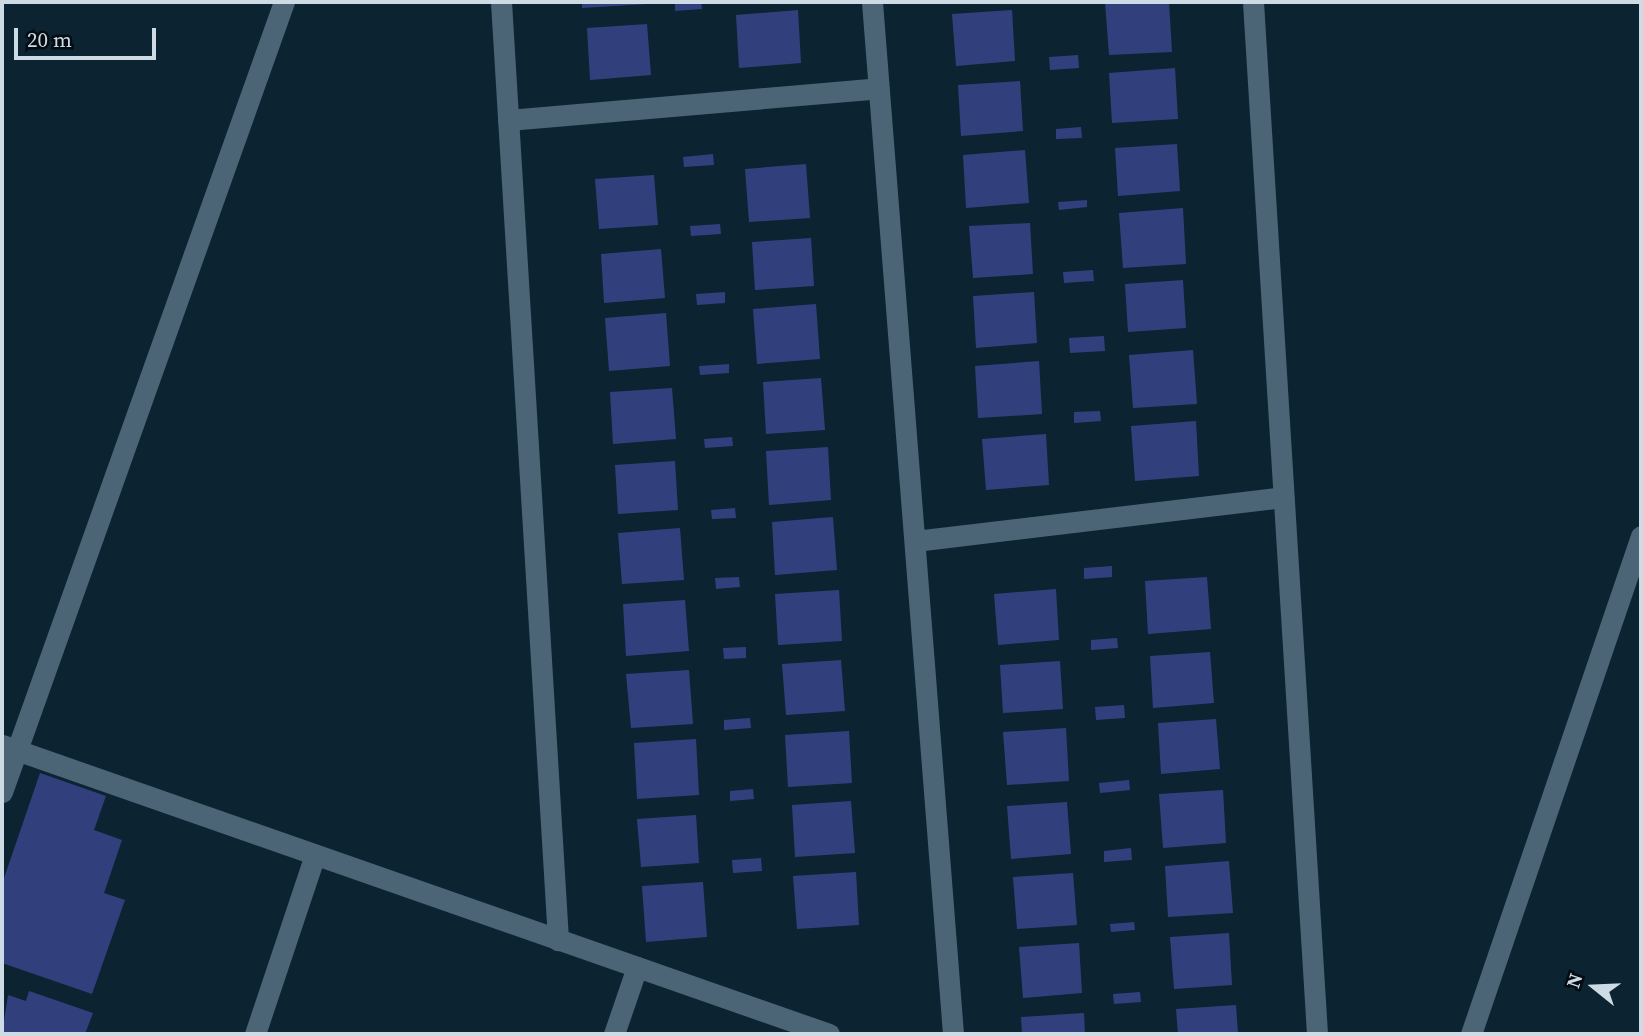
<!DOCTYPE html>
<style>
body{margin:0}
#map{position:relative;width:1643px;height:1036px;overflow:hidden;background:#0c2332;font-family:"Source Serif 4",serif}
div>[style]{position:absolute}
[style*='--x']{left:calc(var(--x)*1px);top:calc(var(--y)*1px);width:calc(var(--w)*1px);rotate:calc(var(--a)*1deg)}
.building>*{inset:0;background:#31407d}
.street>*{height:21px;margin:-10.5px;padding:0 10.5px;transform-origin:10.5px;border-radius:10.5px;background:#4c6576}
span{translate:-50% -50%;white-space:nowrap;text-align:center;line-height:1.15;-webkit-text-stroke:5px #040b12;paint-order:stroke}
.frame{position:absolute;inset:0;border:4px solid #cddbe5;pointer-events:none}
.north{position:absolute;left:1559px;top:952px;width:70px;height:70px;-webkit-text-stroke:5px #040b12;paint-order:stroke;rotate:288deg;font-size:19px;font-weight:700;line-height:28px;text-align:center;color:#cddbe5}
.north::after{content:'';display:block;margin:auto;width:24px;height:32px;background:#cddbe5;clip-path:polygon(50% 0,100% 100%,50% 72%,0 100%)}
.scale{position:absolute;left:14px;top:28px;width:142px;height:32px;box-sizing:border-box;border:4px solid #cddbe5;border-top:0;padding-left:9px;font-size:21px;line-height:24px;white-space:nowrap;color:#cddbe5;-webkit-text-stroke:5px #040b12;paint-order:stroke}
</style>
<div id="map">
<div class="building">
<div style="clip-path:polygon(582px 2px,648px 2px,648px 4px,582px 8px)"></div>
<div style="clip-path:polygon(701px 2px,702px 9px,675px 11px,675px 3px)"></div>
<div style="clip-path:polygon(1105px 2px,1169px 2px,1172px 52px,1109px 55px)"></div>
<div style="clip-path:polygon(798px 10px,801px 63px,739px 68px,736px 15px)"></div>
<div style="clip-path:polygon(1012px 10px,1015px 61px,956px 66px,952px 14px)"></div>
<div style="clip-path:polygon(647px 24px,651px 75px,590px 80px,587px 28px)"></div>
<div style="clip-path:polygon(1078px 55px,1079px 68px,1050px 70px,1049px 57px)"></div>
<div style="clip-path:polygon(1175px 68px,1178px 119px,1112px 123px,1109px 73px)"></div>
<div style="clip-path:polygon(1020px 81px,1023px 131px,961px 136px,958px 85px)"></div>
<div style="clip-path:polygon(1081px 127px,1082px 138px,1056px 139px,1056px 129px)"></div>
<div style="clip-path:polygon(1177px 144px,1180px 191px,1118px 196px,1115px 148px)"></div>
<div style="clip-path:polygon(1025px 150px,1029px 203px,966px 208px,963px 155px)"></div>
<div style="clip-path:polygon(713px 154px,714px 165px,684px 167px,683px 157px)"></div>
<div style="clip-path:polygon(806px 164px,810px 218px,749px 222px,745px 169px)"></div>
<div style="clip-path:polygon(654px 175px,658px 225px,599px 229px,595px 179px)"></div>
<div style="clip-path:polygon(1087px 200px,1087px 207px,1059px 210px,1058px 202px)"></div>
<div style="clip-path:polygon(1183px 208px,1186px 264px,1123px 268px,1119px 213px)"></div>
<div style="clip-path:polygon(1030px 223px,1033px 274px,973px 278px,969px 226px)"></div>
<div style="clip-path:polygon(720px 224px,721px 234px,691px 236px,690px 226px)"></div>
<div style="clip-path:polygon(811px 238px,814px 286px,755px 290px,752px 242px)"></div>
<div style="clip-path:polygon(661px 249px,665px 298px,604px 303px,601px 254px)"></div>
<div style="clip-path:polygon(1093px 270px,1094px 281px,1064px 283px,1063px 272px)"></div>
<div style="clip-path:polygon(1183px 280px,1186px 328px,1128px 332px,1125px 284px)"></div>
<div style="clip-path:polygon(725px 292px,725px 303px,697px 305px,696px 294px)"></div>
<div style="clip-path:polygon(1034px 292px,1037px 343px,976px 348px,973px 296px)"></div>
<div style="clip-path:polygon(816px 304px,820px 359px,757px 364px,753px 309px)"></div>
<div style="clip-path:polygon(666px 313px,670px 366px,609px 371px,605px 318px)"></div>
<div style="clip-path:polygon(1104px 336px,1105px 351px,1070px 353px,1069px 338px)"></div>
<div style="clip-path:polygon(1193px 350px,1197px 404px,1133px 408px,1129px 355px)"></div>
<div style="clip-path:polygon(1039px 361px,1042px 414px,978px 418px,975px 366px)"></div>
<div style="clip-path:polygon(729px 364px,729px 373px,700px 375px,699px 366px)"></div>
<div style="clip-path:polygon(821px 378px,825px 430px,766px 434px,763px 382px)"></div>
<div style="clip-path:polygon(672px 388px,676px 439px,613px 444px,610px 392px)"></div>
<div style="clip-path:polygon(1100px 411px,1101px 421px,1074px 423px,1074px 412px)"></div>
<div style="clip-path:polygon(1196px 421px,1199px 476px,1135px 481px,1131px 426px)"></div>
<div style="clip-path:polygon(1046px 434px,1049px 485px,986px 490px,982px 439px)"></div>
<div style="clip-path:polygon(732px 437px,733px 446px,705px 448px,704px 439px)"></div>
<div style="clip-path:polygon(828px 447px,831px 500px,769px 505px,766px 451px)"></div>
<div style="clip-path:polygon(675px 461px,678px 510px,618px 514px,615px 465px)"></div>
<div style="clip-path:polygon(735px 508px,736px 518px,712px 519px,711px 510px)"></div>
<div style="clip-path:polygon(833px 517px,837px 570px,775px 575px,772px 522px)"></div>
<div style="clip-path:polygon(680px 528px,684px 580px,622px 584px,618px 533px)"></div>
<div style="clip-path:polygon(1112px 566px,1112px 577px,1084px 579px,1084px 568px)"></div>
<div style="clip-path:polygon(739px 577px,740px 587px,716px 589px,715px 578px)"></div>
<div style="clip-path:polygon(1207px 577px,1211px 629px,1148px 634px,1145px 581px)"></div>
<div style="clip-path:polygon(1056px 589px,1059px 640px,998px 645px,994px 594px)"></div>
<div style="clip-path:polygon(839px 590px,842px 641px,778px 645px,775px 594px)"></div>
<div style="clip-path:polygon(685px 600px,689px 651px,626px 656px,623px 604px)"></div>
<div style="clip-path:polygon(1117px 638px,1118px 648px,1091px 650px,1091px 640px)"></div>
<div style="clip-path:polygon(746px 647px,746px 658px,724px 659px,723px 648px)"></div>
<div style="clip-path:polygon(1210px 652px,1214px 703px,1153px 708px,1150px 656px)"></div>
<div style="clip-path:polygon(841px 660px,845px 711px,786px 715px,782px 664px)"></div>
<div style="clip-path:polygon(1060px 661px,1063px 709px,1003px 713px,1000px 665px)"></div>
<div style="clip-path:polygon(689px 670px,693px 724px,631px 728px,626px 674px)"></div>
<div style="clip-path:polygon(1124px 705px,1125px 718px,1096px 720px,1095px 707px)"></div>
<div style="clip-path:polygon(750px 718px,751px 728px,724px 730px,724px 720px)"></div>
<div style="clip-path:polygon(1216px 719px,1220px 769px,1161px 774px,1158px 723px)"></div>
<div style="clip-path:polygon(1066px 728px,1069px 781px,1007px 785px,1003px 732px)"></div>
<div style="clip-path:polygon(849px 731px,852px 783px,788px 787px,785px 735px)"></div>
<div style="clip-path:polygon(696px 739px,699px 795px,637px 799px,634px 743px)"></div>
<div style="clip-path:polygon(40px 773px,106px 796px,94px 830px,122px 840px,104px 893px,125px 900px,92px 994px,2px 963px,2px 884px)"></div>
<div style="clip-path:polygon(1129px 780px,1130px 790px,1100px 793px,1099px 783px)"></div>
<div style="clip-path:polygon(753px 789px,754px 799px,730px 801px,730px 791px)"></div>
<div style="clip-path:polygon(1223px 790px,1226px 843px,1163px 848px,1159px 794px)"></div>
<div style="clip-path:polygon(851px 801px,855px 853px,795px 857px,792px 805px)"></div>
<div style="clip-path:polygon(1067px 802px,1071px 854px,1011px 859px,1007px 806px)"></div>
<div style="clip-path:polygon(696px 815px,699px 863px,641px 867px,637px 819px)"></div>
<div style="clip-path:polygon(1131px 848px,1132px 860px,1104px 862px,1104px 851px)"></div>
<div style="clip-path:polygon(761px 858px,762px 871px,733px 873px,732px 860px)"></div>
<div style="clip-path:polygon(1229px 861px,1233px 913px,1168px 917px,1165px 866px)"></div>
<div style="clip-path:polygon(856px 872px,859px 925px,797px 929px,793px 876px)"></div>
<div style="clip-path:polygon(1073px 873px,1077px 925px,1017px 929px,1013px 877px)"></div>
<div style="clip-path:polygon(703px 882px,707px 937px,646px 942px,642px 886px)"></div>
<div style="clip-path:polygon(1134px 922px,1135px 930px,1111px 932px,1110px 924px)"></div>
<div style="clip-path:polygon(1229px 933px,1232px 985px,1174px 989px,1170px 937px)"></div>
<div style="clip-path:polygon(1079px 943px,1082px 993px,1023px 998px,1019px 947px)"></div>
<div style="clip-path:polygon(29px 991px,93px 1013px,85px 1034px,2px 1034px,8px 995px,26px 1001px)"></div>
<div style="clip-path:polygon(1140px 992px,1141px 1002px,1114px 1004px,1113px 994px)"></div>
<div style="clip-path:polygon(1236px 1005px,1238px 1034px,1178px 1034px,1176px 1009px)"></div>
<div style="clip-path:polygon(1084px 1013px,1085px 1034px,1022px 1034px,1021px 1017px)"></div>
</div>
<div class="street">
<div style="--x:501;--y:2;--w:940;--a:86.52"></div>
<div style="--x:872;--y:2;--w:1035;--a:85.51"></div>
<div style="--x:1253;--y:2;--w:1034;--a:86.45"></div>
<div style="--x:508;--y:120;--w:372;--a:-4.9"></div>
<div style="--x:915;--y:541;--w:371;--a:-6.8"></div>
<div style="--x:2;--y:745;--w:876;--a:19.26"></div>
<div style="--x:2;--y:792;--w:839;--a:-70.36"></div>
<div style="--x:255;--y:1034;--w:189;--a:-71.5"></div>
<div style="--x:614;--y:1034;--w:71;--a:-71.1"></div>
<div style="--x:1471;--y:1034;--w:526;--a:-71.15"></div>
</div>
<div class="frame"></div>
<div class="north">N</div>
<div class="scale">20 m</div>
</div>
